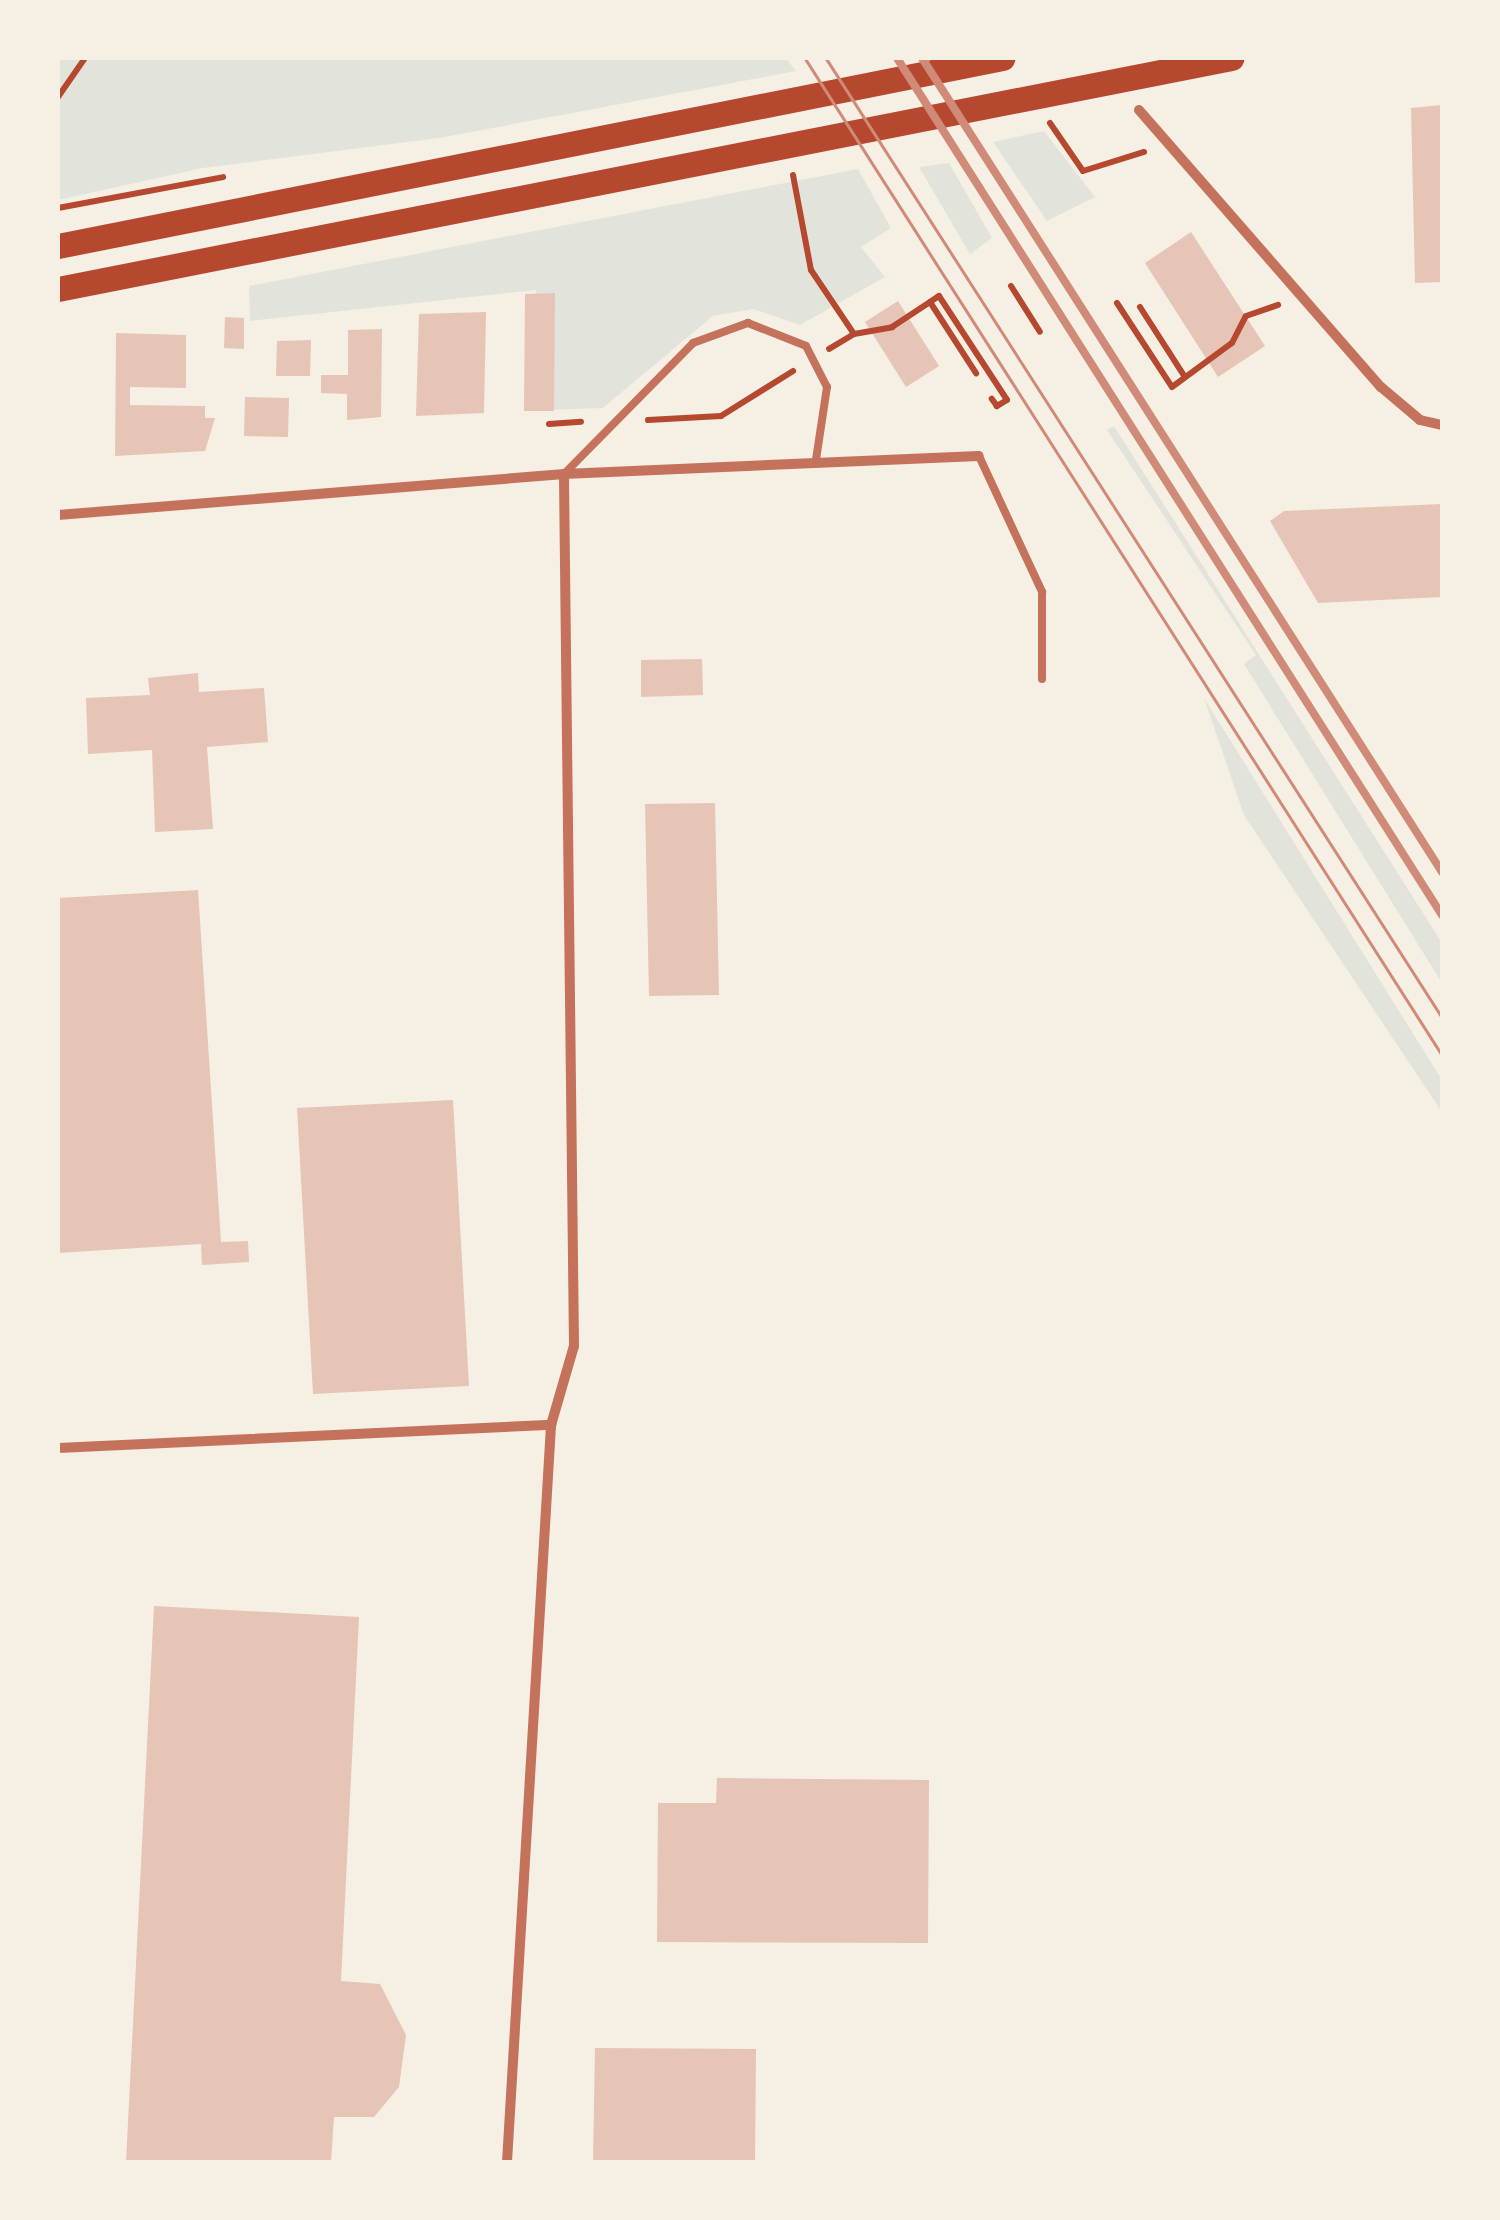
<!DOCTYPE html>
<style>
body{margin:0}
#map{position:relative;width:1500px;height:2220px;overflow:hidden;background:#f6efe4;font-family:Montserrat,sans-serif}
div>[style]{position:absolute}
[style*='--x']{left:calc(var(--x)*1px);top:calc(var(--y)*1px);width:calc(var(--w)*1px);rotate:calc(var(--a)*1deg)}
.green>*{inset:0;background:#e2e4dc}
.building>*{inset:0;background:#e6c5b7}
.path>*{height:6px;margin:-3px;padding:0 3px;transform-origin:3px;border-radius:3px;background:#b5482f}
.service>*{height:8px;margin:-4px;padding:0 4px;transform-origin:4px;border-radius:4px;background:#c5725c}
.minor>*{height:10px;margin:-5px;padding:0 5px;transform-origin:5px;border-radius:5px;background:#c5725c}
.primary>*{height:25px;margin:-12.5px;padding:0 12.5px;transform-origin:12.5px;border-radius:12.5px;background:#b5482f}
.tram>*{height:2.5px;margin:-1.25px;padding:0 1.25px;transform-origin:1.25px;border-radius:1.25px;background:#cf8b77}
.rail>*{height:8px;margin:-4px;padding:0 4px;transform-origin:4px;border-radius:4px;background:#cf8b77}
span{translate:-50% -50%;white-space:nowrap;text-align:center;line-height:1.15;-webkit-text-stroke:10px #f6efe4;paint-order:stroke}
.frame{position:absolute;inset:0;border:60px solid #f6efe4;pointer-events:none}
</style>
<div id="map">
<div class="green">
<div style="clip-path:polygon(58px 58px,786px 58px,796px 71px,439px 138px,203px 168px,58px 200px)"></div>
<div style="clip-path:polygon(1044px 131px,1095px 197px,1047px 221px,993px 142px)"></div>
<div style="clip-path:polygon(949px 163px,992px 238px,970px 254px,919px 167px)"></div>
<div style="clip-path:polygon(858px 169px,891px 228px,861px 247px,885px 277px,800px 325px,753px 309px,713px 316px,603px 408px,547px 410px,536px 290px,250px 321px,249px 286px)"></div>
<div style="clip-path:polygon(1114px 426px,1442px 943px,1442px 983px,1244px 664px,1256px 655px,1107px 430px)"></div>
<div style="clip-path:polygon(1204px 698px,1442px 1080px,1442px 1112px,1244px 815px)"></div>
</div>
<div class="building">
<div style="clip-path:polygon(1442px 105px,1442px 282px,1415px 283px,1411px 108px)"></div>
<div style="clip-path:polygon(1191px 232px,1265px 346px,1218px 377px,1145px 263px)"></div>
<div style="clip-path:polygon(555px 293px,554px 411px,524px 411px,525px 294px)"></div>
<div style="clip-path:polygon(898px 301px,939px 366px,906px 387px,865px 322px)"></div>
<div style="clip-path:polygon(486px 312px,484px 413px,416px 416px,419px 314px)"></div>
<div style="clip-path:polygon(225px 317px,244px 318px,244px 349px,224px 348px)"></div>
<div style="clip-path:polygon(382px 329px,381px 417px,347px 420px,347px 394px,321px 393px,321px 375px,348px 375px,348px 330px)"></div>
<div style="clip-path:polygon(116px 333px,186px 335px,186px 388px,130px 387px,130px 405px,205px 406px,205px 418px,215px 418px,205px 451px,115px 456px)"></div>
<div style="clip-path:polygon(311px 340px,310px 376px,276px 376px,277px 341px)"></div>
<div style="clip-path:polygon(245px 397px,289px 398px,288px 437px,244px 436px)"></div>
<div style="clip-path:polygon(1442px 504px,1442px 597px,1318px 603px,1270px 521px,1284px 511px)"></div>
<div style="clip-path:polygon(702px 659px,703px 695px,641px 697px,641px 660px)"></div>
<div style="clip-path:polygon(198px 673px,199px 692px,264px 688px,268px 742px,207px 747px,213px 829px,155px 832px,152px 750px,88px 754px,86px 698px,150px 695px,148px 678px)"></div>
<div style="clip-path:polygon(715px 803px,719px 995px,649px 996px,645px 804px)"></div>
<div style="clip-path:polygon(198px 890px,221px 1242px,248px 1241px,249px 1262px,202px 1265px,201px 1244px,58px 1253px,58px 898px)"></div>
<div style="clip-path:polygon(453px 1100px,469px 1386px,313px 1394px,297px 1108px)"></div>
<div style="clip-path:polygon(154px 1606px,359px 1617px,341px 1981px,380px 1984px,406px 2035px,399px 2087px,374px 2117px,334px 2117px,331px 2162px,126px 2162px)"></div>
<div style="clip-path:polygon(717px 1778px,929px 1780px,928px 1943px,657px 1942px,658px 1803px,716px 1803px)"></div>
<div style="clip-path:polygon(595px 2048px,756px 2049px,755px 2162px,593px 2162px)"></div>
</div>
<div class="path">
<div style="--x:58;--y:97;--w:47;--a:-55.3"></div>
<div style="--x:1050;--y:123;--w:58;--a:55.5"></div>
<div style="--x:1083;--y:171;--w:64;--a:-17.3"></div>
<div style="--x:793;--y:175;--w:97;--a:79.3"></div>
<div style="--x:811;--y:270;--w:77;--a:56.1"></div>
<div style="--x:854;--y:334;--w:29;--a:149"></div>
<div style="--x:58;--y:208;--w:168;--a:-10.6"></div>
<div style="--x:1011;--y:286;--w:54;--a:57.8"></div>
<div style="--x:930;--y:302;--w:11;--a:-34"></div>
<div style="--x:939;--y:296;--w:124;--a:56.8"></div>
<div style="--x:1007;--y:400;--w:12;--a:149"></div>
<div style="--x:997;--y:406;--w:9;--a:-126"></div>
<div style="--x:1117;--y:303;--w:100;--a:56.8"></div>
<div style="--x:1172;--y:387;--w:74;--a:-36.3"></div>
<div style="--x:1232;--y:343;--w:30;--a:-63"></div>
<div style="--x:1246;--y:316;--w:34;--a:-19"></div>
<div style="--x:1140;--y:307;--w:83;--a:57.3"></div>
<div style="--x:854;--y:334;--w:39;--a:-10"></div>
<div style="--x:892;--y:327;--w:45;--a:-33.3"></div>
<div style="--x:930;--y:302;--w:85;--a:57.1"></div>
<div style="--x:648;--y:420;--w:73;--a:-3.1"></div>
<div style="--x:721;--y:416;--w:85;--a:-32"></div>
<div style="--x:549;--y:424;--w:32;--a:-4"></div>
</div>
<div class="service">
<div style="--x:979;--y:456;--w:150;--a:65.1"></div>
<div style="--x:1042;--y:592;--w:87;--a:90"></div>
<div style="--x:564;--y:474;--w:184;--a:-45.4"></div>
<div style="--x:693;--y:343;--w:59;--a:-20"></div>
<div style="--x:748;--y:323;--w:62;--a:21.6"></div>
<div style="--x:806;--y:346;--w:46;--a:62.9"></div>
<div style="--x:827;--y:387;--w:74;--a:98.6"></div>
</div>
<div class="minor">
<div style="--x:1139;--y:110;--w:368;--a:48.9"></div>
<div style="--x:1381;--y:387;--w:51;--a:40.2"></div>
<div style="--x:1420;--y:420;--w:23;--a:13"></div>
<div style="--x:58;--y:515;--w:508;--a:-4.63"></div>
<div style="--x:564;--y:474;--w:415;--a:-2.5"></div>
<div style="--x:58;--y:1448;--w:494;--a:-2.7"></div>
<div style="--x:507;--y:2162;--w:738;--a:-86.58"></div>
<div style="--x:551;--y:1425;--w:82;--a:-73.8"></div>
<div style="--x:574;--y:1346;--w:872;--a:-90.66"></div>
</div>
<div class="primary">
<div style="--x:58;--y:246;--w:963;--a:-11.26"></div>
<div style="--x:58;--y:289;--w:1196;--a:-11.14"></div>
</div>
<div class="tram">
<div style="--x:805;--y:58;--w:1183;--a:57.42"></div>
<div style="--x:826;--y:58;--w:1140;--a:57.29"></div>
</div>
<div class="rail">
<div style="--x:897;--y:58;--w:1016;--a:57.55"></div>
<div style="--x:922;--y:58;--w:966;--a:57.43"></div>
</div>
<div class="frame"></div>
</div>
